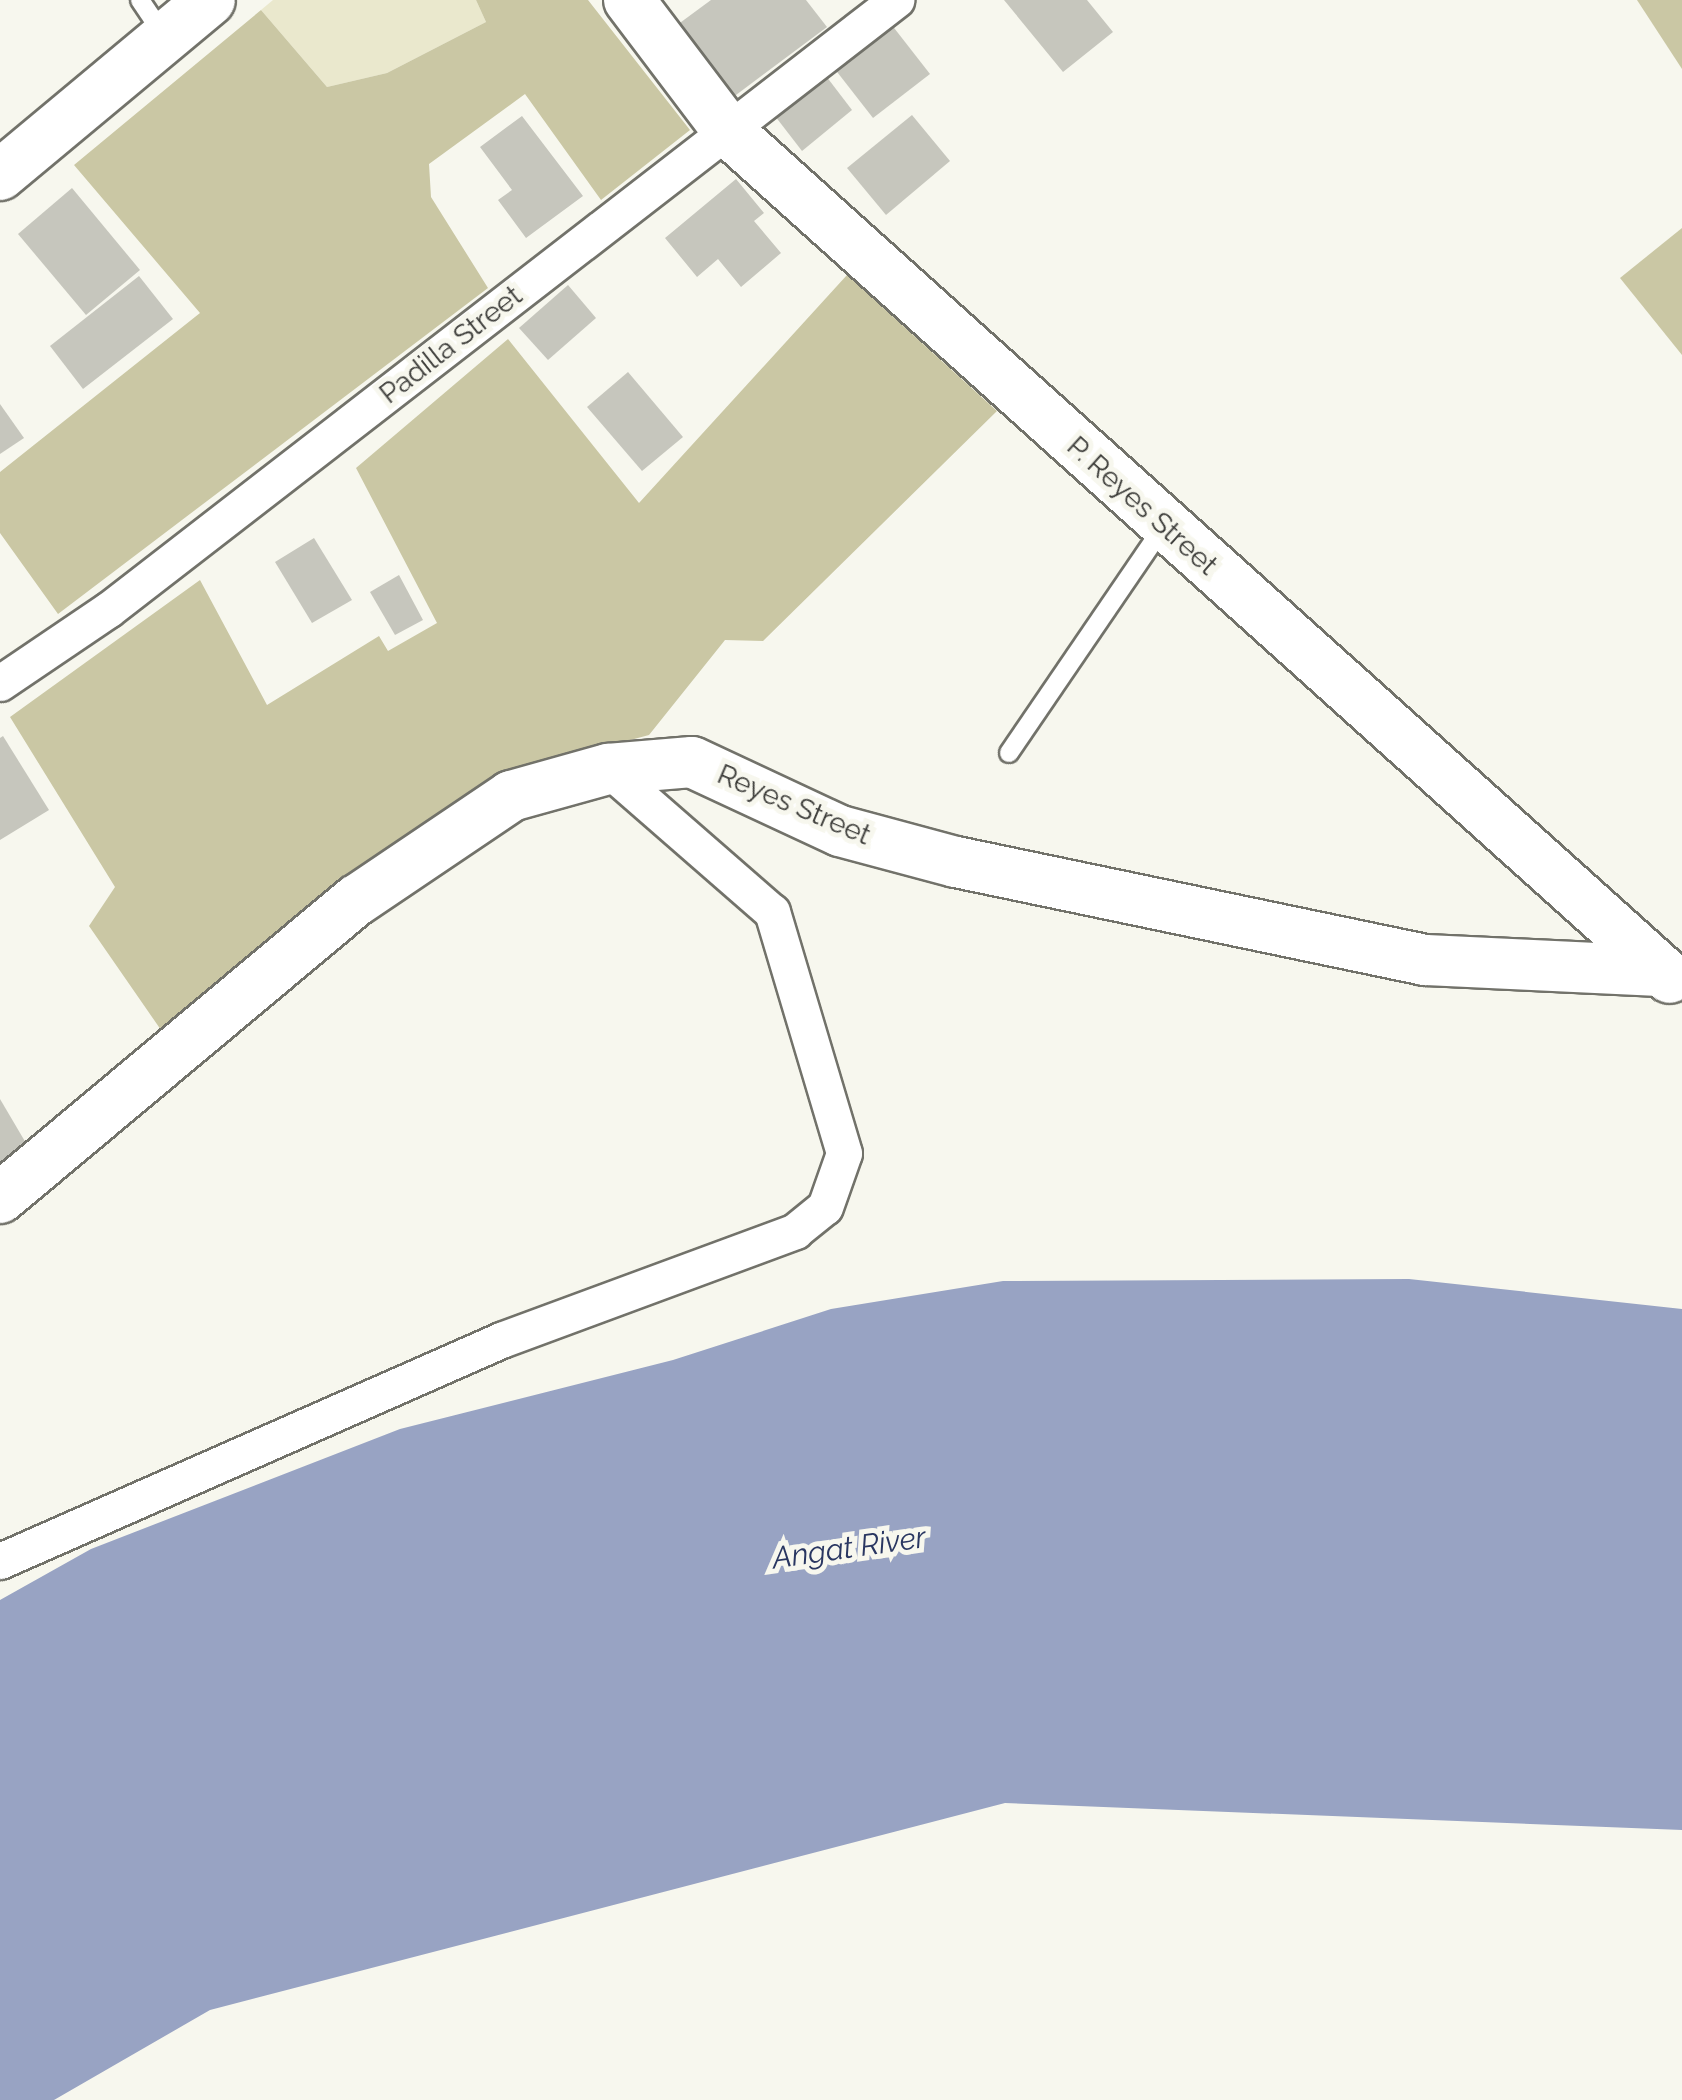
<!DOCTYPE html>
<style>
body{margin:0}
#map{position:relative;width:1682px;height:2100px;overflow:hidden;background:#f7f7ee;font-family:Raleway,sans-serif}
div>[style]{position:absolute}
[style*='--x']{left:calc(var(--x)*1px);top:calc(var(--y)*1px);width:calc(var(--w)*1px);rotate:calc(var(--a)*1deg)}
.green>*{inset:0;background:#eae8cd}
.forest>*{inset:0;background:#cac7a4}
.water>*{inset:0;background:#98a3c3}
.building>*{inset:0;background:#c6c6bd}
.roads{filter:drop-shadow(2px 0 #72726a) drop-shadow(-2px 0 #72726a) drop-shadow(0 2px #72726a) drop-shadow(0 -2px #72726a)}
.lane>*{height:18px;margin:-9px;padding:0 9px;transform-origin:9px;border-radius:9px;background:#fff}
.street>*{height:35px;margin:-17.5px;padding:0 17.5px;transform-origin:17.5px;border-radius:17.5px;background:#fff}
.secondary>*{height:50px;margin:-25px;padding:0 25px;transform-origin:25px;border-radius:25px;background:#fff}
span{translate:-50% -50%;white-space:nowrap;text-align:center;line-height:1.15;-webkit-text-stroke:10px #f7f7ee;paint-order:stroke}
.street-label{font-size:28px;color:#3b3b38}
.water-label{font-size:30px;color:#293661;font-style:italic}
</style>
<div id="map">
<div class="green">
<div style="clip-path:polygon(273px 0,476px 0,486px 22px,387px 73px,327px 87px,261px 10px)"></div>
</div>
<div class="forest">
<div style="clip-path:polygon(476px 0,588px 0,690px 130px,601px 200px,525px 94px,429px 164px,431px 197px,488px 288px,58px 614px,0 533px,0 472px,200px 313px,74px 165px,261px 10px,327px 87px,387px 73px,486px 22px)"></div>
<div style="clip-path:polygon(1637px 0,1682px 0,1682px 69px)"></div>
<div style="clip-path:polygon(1682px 228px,1682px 355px,1620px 278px)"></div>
<div style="clip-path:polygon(847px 275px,997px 411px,763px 641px,725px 640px,649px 735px,501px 775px,337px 887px,161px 1030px,89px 926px,115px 887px,10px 717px,200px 580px,267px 705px,379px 636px,388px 651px,437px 623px,356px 468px,508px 339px,639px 503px)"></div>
</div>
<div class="water">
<div style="clip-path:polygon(1409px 1279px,1682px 1309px,1682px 1830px,1005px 1803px,210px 2010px,54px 2100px,0 2100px,0 1600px,91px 1549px,400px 1429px,673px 1360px,831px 1309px,1003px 1281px)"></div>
</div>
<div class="building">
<div style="clip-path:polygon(711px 0,806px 0,827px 27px,728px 101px,673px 28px)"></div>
<div style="clip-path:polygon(1004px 0,1087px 0,1113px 32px,1063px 72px)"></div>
<div style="clip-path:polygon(891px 24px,930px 74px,873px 118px,834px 68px)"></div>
<div style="clip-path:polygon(826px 76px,852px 110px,802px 151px,775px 116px)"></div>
<div style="clip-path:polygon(912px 115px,950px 161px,886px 215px,847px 168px)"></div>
<div style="clip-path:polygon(522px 116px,583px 196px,526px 238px,498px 200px,512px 190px,480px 147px)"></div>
<div style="clip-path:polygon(736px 179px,764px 213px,754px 221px,781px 253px,741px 287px,718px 259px,697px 277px,665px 238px)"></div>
<div style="clip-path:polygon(72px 188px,140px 270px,86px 315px,18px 234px)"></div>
<div style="clip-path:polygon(139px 276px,173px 319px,83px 389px,50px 346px)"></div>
<div style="clip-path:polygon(568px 285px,596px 318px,548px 360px,519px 328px)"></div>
<div style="clip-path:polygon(628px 372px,683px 437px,642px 471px,587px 407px)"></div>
<div style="clip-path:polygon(0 404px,24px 438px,0 454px)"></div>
<div style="clip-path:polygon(314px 538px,352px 600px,312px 623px,275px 562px)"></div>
<div style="clip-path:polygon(399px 575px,423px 620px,395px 635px,370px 592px)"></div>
<div style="clip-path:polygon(3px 736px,49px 810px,0 840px,0 738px)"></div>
<div style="clip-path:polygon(0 1099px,33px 1155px,0 1182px)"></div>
</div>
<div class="roads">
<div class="lane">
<div style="--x:140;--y:0;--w:40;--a:56"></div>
<div style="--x:1009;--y:753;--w:273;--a:-55.7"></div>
</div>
<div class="street">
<div style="--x:0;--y:683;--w:130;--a:-34.1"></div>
<div style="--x:108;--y:610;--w:997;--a:-37.74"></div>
<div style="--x:0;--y:1561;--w:548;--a:-23.8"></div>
<div style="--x:501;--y:1340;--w:314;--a:-20.3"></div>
<div style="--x:795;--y:1231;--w:38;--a:-39"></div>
<div style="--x:825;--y:1207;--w:57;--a:-70.6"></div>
<div style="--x:844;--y:1153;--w:252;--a:-106.6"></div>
<div style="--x:772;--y:912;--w:218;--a:-138.9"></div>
</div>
<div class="secondary">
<div style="--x:629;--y:0;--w:166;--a:52.9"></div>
<div style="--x:729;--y:132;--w:1265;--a:41.96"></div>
<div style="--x:0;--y:175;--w:273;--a:-39.8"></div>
<div style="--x:0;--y:1198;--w:465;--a:-39.9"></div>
<div style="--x:357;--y:900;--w:186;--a:-34"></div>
<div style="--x:511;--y:796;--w:101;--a:-15.6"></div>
<div style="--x:608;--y:769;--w:84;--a:-4.8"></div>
<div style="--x:692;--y:762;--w:163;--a:25"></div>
<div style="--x:840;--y:831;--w:120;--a:15"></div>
<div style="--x:956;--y:862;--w:479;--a:11.8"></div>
<div style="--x:1425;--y:960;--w:236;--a:2.7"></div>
</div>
</div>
<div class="street-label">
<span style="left:451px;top:345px;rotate:-38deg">Padilla Street</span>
<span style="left:1142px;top:506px;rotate:42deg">P. Reyes Street</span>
<span style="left:794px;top:805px;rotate:23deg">Reyes Street</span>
</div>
<div class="water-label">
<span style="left:849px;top:1548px;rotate:-8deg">Angat River</span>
</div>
</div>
